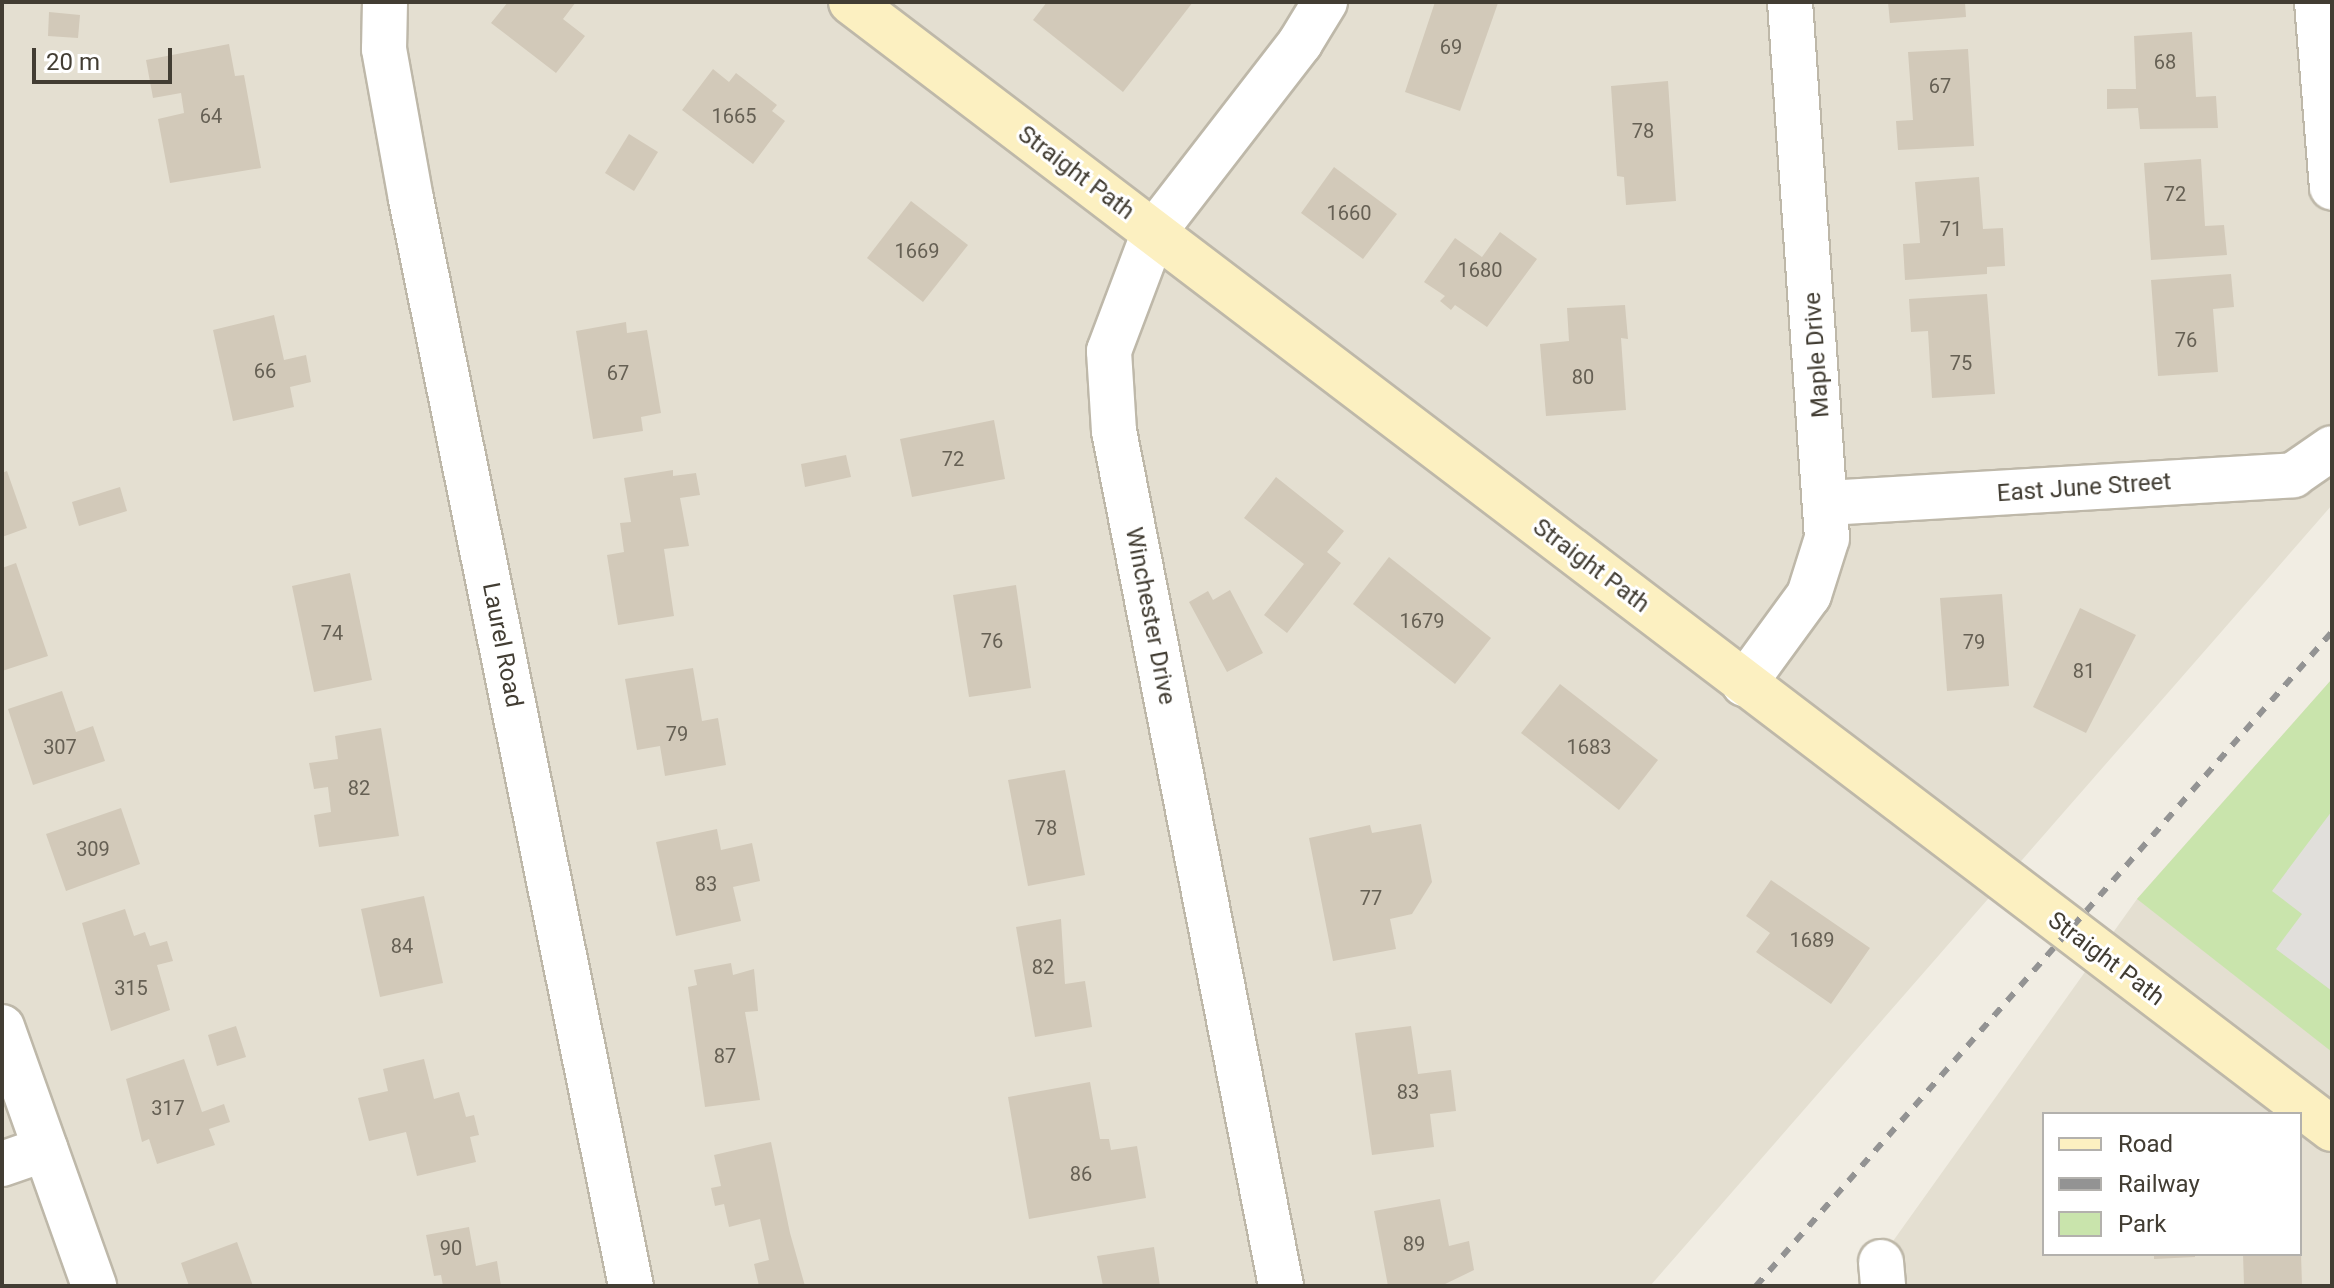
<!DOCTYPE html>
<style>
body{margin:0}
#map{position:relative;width:2334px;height:1288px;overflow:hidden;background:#f1ede3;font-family:Roboto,sans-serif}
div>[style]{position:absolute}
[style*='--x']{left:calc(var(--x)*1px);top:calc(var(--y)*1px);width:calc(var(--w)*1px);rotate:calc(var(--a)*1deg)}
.residential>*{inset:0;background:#e4dfd1}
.green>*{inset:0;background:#c9e4ac}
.parking>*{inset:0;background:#e1dfdb}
.building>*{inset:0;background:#d2c9b9}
.roads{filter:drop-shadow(2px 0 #beb8a9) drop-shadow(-2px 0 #beb8a9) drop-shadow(0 2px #beb8a9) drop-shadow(0 -2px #beb8a9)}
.street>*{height:44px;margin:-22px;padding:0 22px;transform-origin:22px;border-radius:22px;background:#fff}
.secondary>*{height:44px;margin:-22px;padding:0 22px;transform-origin:22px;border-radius:22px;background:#fcf0c1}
.rail>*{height:6px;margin-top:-3px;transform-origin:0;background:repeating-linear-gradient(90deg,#939393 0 10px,transparent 0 20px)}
span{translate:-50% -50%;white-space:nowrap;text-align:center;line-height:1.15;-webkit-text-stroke:6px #fff;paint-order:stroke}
.number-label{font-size:20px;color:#666054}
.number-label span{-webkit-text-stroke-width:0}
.street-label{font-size:24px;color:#423d33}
.frame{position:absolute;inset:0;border:4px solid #423d33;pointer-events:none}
.legend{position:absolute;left:2042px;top:1112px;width:260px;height:144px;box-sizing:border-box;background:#fff;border:2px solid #b3b1ad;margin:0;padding:10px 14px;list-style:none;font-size:24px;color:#423d33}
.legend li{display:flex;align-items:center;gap:16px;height:40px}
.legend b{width:40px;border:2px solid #b3b1ad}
.scale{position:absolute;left:32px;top:48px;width:140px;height:36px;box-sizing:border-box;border:4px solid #423d33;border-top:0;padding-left:10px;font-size:24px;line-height:28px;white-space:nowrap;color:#423d33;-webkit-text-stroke:6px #fff;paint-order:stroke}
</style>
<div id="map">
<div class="residential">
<div style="clip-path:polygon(2px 2px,2332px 2px,2332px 505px,1650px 1286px,2px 1286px)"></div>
<div style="clip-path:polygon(evenodd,2332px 679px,2332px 1286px,1861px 1286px,2137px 899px,2332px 679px,2044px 1114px,2300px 1114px,2300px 1254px,2044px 1254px,2044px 1114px)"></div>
</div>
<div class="green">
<div style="clip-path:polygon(2332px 679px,2332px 1052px,2137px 899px)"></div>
</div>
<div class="parking">
<div style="clip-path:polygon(2332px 811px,2332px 991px,2276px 949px,2302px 914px,2272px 891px)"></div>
</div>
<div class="building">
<div style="clip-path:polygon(508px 2px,576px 2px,563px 19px,585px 36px,556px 73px,491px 23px)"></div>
<div style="clip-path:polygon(1047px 2px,1193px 2px,1123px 92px,1033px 20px)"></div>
<div style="clip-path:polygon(1435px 2px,1498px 3px,1460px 111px,1405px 92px)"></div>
<div style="clip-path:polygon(1888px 2px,1965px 2px,1966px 17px,1890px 23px)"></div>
<div style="clip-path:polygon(49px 12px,80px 15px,78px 38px,48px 36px)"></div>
<div style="clip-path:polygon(2192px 32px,2196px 97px,2216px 96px,2218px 128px,2140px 129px,2138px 108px,2107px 109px,2107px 89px,2136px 89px,2134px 36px)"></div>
<div style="clip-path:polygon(229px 44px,235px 76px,244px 75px,261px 168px,170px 183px,158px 119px,184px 113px,181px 93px,153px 98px,146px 60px)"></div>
<div style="clip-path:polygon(1968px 49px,1974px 146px,1898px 150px,1896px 121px,1913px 120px,1908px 52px)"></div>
<div style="clip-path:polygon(713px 69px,729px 82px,736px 73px,777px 105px,772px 111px,785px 121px,753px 164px,682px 110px)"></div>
<div style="clip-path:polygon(1668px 81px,1676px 201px,1626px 205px,1624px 177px,1617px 176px,1611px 86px)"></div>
<div style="clip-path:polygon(629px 134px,658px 152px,634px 191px,605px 173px)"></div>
<div style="clip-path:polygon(2201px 159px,2205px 226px,2224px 225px,2227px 255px,2151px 260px,2144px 163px)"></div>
<div style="clip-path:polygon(1334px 167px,1397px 214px,1363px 259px,1301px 213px)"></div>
<div style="clip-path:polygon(1979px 177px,1983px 229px,2003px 228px,2005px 266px,1987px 267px,1987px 274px,1905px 280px,1903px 244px,1920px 243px,1915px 182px)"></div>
<div style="clip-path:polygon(911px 201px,968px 245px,923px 302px,867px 258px)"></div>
<div style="clip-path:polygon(1500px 232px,1537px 259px,1487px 327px,1455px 305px,1451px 310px,1440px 301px,1445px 296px,1424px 282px,1455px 238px,1482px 257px)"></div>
<div style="clip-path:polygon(2231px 274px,2234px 307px,2213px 309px,2218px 372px,2158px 376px,2151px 280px)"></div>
<div style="clip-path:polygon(1987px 294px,1995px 394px,1932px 398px,1928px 331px,1911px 332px,1909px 299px)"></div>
<div style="clip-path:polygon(1625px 305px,1628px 339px,1621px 338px,1626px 410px,1546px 416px,1540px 344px,1569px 341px,1567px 308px)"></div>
<div style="clip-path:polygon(274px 315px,284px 360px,306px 355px,311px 382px,290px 387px,294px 407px,233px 421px,213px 330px)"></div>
<div style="clip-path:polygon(626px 322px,627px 333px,647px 330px,661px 413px,641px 417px,643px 431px,593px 439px,576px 331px)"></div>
<div style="clip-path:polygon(994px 420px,1005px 479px,912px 497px,900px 439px)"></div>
<div style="clip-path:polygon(846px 455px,851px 477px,805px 487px,801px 464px)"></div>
<div style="clip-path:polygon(673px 470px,673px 476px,696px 473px,700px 495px,680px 498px,689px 546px,664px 549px,674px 616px,618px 625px,607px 555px,624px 552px,620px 523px,631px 522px,624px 478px)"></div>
<div style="clip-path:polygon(7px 471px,27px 528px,2px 537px,2px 473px)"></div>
<div style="clip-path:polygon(1276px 477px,1344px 531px,1327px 552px,1341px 563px,1287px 633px,1264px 615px,1304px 564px,1244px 518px)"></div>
<div style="clip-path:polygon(120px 487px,127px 511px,79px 526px,72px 502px)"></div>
<div style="clip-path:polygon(1389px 557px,1491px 638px,1455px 684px,1353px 604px)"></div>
<div style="clip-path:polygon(16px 563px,48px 656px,2px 671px,2px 568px)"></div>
<div style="clip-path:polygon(350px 573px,372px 680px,314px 692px,292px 586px)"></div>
<div style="clip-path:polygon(1016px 585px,1031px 688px,969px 697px,953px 595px)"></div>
<div style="clip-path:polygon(1230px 590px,1263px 653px,1227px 672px,1189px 602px,1208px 591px,1213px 600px)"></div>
<div style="clip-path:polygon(2002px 594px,2009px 686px,1947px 691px,1940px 598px)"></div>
<div style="clip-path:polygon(2080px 608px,2136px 635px,2086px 733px,2033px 707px)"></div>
<div style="clip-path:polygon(693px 668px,702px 721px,718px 718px,726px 765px,665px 776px,660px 746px,637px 750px,625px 679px)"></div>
<div style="clip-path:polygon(1560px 684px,1658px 760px,1619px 810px,1521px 733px)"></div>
<div style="clip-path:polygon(62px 691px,76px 732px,93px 726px,105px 761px,33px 785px,8px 709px)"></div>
<div style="clip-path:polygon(381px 728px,399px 836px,319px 847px,314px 815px,331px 812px,328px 787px,314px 789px,309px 763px,338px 759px,335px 736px)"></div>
<div style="clip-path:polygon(1065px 770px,1085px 875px,1028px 886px,1008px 780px)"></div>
<div style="clip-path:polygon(121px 808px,140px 864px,66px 891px,46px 834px)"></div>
<div style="clip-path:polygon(1421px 824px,1432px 882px,1412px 914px,1390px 919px,1396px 949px,1333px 961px,1309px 838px,1370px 825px,1372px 833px)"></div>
<div style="clip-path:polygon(717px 829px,721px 850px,752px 843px,760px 881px,733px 887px,741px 921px,676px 936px,656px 842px)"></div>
<div style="clip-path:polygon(1771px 880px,1870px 948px,1831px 1004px,1756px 952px,1770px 933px,1746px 916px)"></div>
<div style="clip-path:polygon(424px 896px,443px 983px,380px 997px,361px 909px)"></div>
<div style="clip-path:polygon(125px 909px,134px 936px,145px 932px,150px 946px,167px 941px,173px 961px,157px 965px,170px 1010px,111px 1031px,82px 923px)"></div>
<div style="clip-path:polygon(1061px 919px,1065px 984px,1085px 981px,1092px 1027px,1035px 1037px,1016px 927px)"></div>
<div style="clip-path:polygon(731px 963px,733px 975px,754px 969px,758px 1011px,745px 1012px,760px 1100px,705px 1107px,688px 987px,697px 985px,694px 970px)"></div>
<div style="clip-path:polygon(236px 1026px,246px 1057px,217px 1066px,208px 1035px)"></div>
<div style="clip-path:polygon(1411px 1026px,1418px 1074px,1451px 1070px,1456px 1111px,1430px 1114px,1434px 1147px,1372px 1155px,1355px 1033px)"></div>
<div style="clip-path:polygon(184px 1059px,202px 1112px,224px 1104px,230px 1122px,209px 1129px,215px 1145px,157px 1164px,149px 1139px,142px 1142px,126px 1079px)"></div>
<div style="clip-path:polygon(424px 1059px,434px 1099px,459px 1092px,466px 1117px,474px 1115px,479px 1135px,470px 1137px,476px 1162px,417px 1176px,406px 1132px,369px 1141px,358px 1098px,388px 1091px,383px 1069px)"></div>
<div style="clip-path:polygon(1090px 1082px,1100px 1139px,1109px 1139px,1111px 1150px,1137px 1146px,1146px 1198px,1029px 1219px,1008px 1097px)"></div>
<div style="clip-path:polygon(771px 1142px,790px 1233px,805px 1286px,759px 1286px,754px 1264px,769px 1260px,760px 1219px,729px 1227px,724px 1204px,715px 1206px,711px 1188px,721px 1186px,714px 1155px)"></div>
<div style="clip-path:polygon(1440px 1199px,1449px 1246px,1469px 1241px,1474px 1270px,1441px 1286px,1388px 1286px,1374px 1211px)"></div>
<div style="clip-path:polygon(469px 1227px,476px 1266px,497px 1261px,501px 1286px,443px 1286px,441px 1275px,434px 1276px,426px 1235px)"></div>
<div style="clip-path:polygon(237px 1242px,253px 1286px,189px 1286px,181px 1263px)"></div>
<div style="clip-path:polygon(1154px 1247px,1160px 1286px,1103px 1286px,1097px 1256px)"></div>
<div style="clip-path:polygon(2154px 1254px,2195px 1254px,2195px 1257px,2154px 1259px)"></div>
<div style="clip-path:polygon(2243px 1254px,2301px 1254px,2302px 1286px,2244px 1286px)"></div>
</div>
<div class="roads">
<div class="street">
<div style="--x:385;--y:2;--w:47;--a:91.2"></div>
<div style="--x:384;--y:49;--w:152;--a:79.8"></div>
<div style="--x:411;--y:199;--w:1109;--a:78.56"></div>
<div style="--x:2317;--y:2;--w:186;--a:85.4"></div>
<div style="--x:1828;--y:503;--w:466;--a:-3.4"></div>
<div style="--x:2293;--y:475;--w:47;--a:-34.7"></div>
<div style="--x:1744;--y:684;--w:110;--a:-53.9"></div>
<div style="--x:1809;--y:595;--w:60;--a:-72.5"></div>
<div style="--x:1827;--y:538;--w:537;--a:-93.95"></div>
<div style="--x:2;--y:1027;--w:275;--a:70.4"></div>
<div style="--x:2;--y:1164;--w:46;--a:-19.2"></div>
<div style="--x:1881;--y:1262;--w:24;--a:85"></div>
<div style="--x:1281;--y:1286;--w:871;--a:-101.05"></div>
<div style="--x:1114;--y:431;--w:80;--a:-93.6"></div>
<div style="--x:1109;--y:351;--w:127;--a:-69.3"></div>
<div style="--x:1154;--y:232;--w:239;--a:-52.3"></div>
<div style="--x:1300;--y:43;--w:48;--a:-58.6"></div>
</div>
<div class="secondary">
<div style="--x:851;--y:2;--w:1861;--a:37.27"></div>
</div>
</div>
<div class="rail">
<div style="--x:1756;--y:1286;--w:871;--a:-48.63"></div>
</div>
<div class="number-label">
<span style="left:1451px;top:47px">69</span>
<span style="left:2165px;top:62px">68</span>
<span style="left:1940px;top:86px">67</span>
<span style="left:211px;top:116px">64</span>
<span style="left:734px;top:116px">1665</span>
<span style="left:1643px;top:131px">78</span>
<span style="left:2175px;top:194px">72</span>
<span style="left:1349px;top:213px">1660</span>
<span style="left:1951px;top:229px">71</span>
<span style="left:917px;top:251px">1669</span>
<span style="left:1480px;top:270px">1680</span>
<span style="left:2186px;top:340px">76</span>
<span style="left:1961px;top:363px">75</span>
<span style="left:265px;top:371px">66</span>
<span style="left:618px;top:373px">67</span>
<span style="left:1583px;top:377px">80</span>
<span style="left:953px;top:459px">72</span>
<span style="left:1422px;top:621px">1679</span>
<span style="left:332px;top:633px">74</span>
<span style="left:992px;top:641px">76</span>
<span style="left:1974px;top:642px">79</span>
<span style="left:2084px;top:671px">81</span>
<span style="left:677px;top:734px">79</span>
<span style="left:60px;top:747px">307</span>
<span style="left:1589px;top:747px">1683</span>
<span style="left:359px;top:788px">82</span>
<span style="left:1046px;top:828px">78</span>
<span style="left:93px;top:849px">309</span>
<span style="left:706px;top:884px">83</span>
<span style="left:1371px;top:898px">77</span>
<span style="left:1812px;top:940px">1689</span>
<span style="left:402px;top:946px">84</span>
<span style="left:1043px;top:967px">82</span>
<span style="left:131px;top:988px">315</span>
<span style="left:725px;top:1056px">87</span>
<span style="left:1408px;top:1092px">83</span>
<span style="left:168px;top:1108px">317</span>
<span style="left:1081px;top:1174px">86</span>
<span style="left:1414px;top:1244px">89</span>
<span style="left:451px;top:1248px">90</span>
</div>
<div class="street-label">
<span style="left:1076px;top:173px;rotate:37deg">Straight Path</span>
<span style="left:1817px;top:355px;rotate:-94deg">Maple Drive</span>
<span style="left:2084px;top:488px;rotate:-4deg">East June Street</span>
<span style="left:1591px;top:566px;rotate:37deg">Straight Path</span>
<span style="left:1150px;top:616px;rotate:79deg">Winchester Drive</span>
<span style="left:502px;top:645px;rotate:79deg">Laurel Road</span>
<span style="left:2106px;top:959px;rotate:37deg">Straight Path</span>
</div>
<div class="frame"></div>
<ul class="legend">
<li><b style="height:10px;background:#fcf0c1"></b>Road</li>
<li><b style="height:10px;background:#939393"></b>Railway</li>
<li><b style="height:22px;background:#c9e4ac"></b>Park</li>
</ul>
<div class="scale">20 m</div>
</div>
